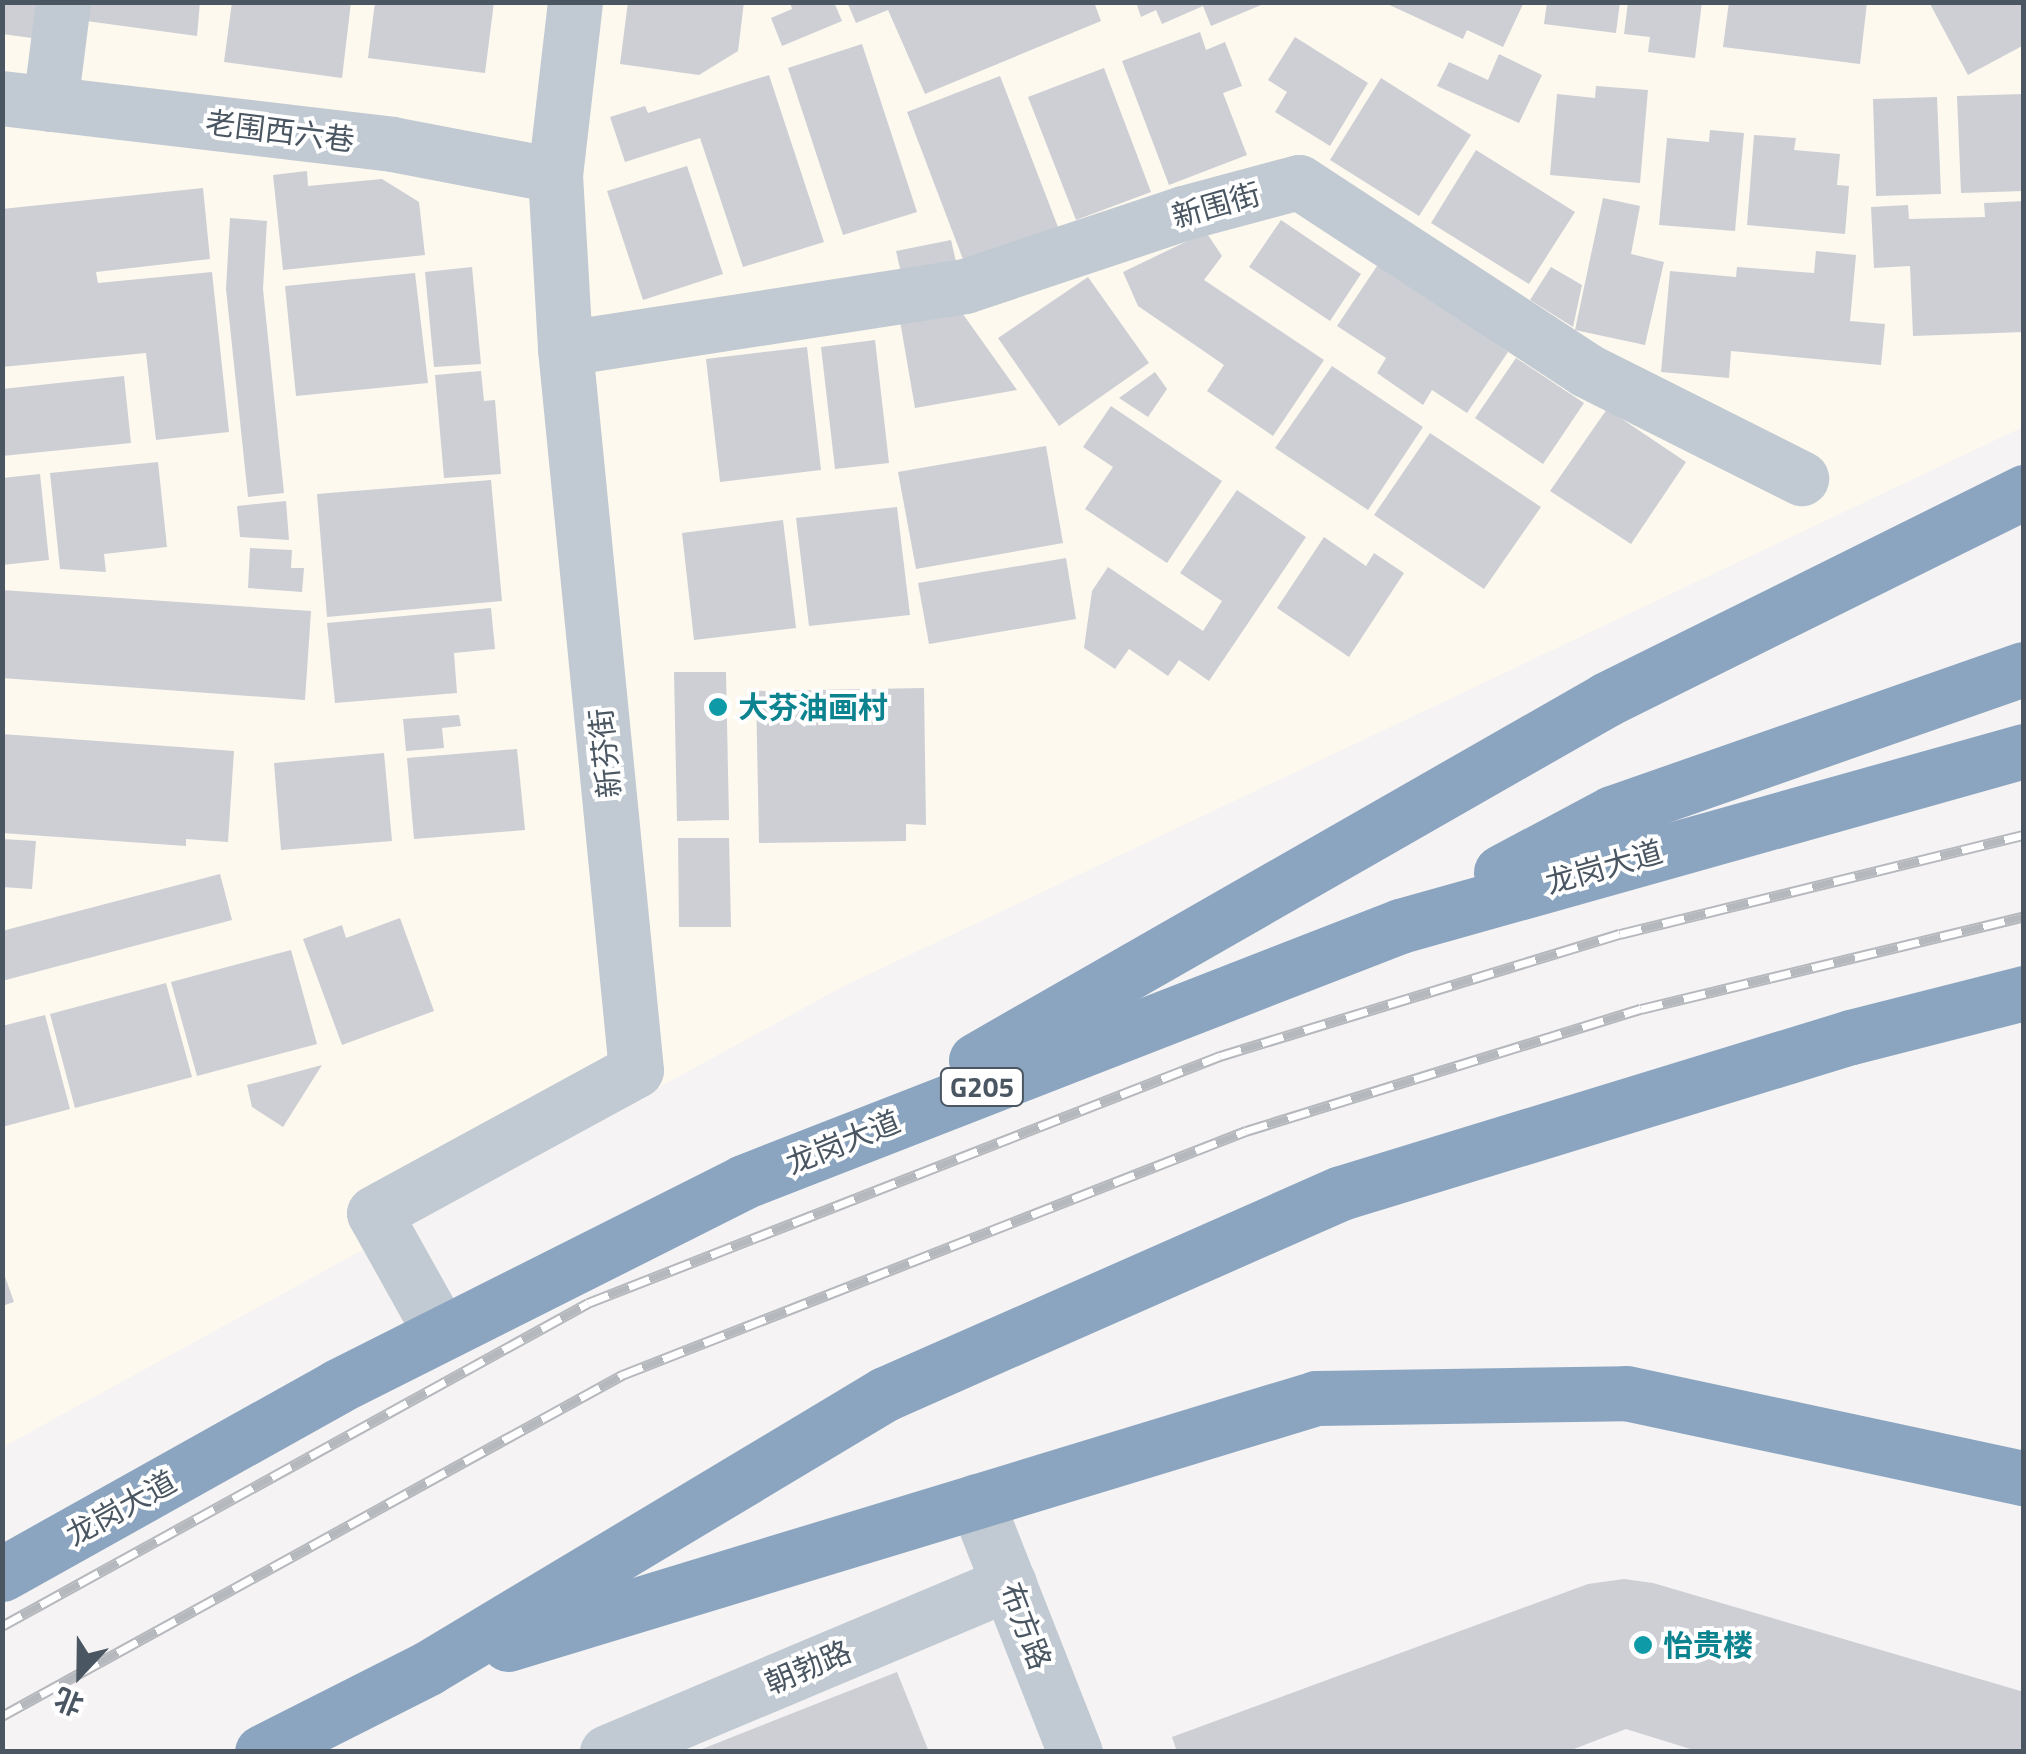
<!DOCTYPE html>
<meta charset="utf-8">
<style>
body{margin:0}
#map{position:relative;width:2026px;height:1754px;overflow:hidden;background:#f5f3f3;font-family:"Titillium Web","Noto Sans SC",sans-serif}
div>[style]{position:absolute}
[style*='--x']{left:calc(var(--x)*1px);top:calc(var(--y)*1px);width:calc(var(--w)*1px);rotate:calc(var(--a)*1deg)}
.commercial>*{inset:0;background:#fdf9ef}
.building>*{inset:0;background:#cdcfd5}
.minor>*{height:55px;margin:-27.5px;padding:0 27.5px;transform-origin:27.5px;border-radius:27.5px;background:#c1cad2}
.highway>*{height:55px;margin:-27.5px;padding:0 27.5px;transform-origin:27.5px;border-radius:27.5px;background:#8ba5c1}
.rail>*{height:11px;margin-top:-5.5px;transform-origin:0;background:repeating-linear-gradient(90deg,#fff 0 22px,#b5b8bd 0 44px);box-sizing:border-box;border-block:2px solid #b5b8bd}
.dots>*{width:28px;height:28px;translate:-50% -50%;box-sizing:border-box;border:5px solid #fff;border-radius:50%}
span{translate:-50% -50%;white-space:nowrap;text-align:center;line-height:1.15;-webkit-text-stroke:8px #fff;paint-order:stroke}
.shield-label span{padding:2px 8px;background:#fff;border:2px solid;border-radius:8px;-webkit-text-stroke-width:0}
.shield-label{font-size:28px;color:#4a5661;font-weight:700}
.street-label{font-size:30px;color:#4a5661}
.culture-label{font-size:30px;color:#0d838f;font-weight:700}
.left{translate:0 -50%;text-align:left}
.frame{position:absolute;inset:0;border:5px solid #4a5661;pointer-events:none}
.north{position:absolute;left:30px;top:1624px;width:100px;height:100px;-webkit-text-stroke:8px #fff;paint-order:stroke;rotate:202deg;font-size:28px;font-weight:700;line-height:40px;text-align:center;color:#4a5661}
.north::after{content:'';display:block;margin:auto;width:35px;height:45px;background:#4a5661;clip-path:polygon(50% 0,100% 100%,50% 72%,0 100%)}
</style>
<div id="map">
<div class="commercial">
<div style="clip-path:polygon(3px 3px,2023px 3px,2023px 427px,842px 987px,3px 1447px)"></div>
</div>
<div class="building">
<div style="clip-path:polygon(2px 2px,52px 2px,47px 40px,2px 34px)"></div>
<div style="clip-path:polygon(81px 2px,200px 2px,197px 36px,79px 20px)"></div>
<div style="clip-path:polygon(232px 2px,351px 2px,342px 78px,224px 62px)"></div>
<div style="clip-path:polygon(375px 2px,494px 2px,485px 73px,368px 58px)"></div>
<div style="clip-path:polygon(628px 2px,744px 2px,738px 51px,699px 75px,620px 64px)"></div>
<div style="clip-path:polygon(790px 2px,834px 2px,842px 21px,782px 46px,771px 18px,792px 9px)"></div>
<div style="clip-path:polygon(847px 2px,1094px 2px,1101px 21px,925px 94px,888px 10px,856px 23px)"></div>
<div style="clip-path:polygon(1136px 2px,1266px 2px,1266px 3px,1211px 26px,1203px 6px,1162px 24px,1156px 10px,1141px 17px)"></div>
<div style="clip-path:polygon(1383px 2px,1524px 2px,1503px 47px,1467px 30px,1463px 39px)"></div>
<div style="clip-path:polygon(1547px 2px,1620px 2px,1616px 33px,1544px 24px)"></div>
<div style="clip-path:polygon(1628px 2px,1702px 2px,1695px 58px,1648px 52px,1650px 37px,1624px 34px)"></div>
<div style="clip-path:polygon(1729px 2px,1867px 2px,1860px 64px,1723px 47px)"></div>
<div style="clip-path:polygon(1929px 2px,2024px 2px,2024px 45px,1968px 75px)"></div>
<div style="clip-path:polygon(1200px 32px,1206px 50px,1225px 42px,1242px 86px,1223px 93px,1247px 155px,1169px 185px,1122px 61px)"></div>
<div style="clip-path:polygon(1295px 37px,1368px 83px,1330px 146px,1275px 112px,1287px 92px,1268px 80px)"></div>
<div style="clip-path:polygon(862px 44px,917px 212px,843px 235px,788px 68px)"></div>
<div style="clip-path:polygon(1499px 54px,1542px 75px,1519px 123px,1437px 86px,1449px 62px,1488px 80px)"></div>
<div style="clip-path:polygon(1104px 68px,1151px 192px,1076px 220px,1028px 97px)"></div>
<div style="clip-path:polygon(769px 75px,824px 242px,743px 267px,700px 138px,625px 162px,610px 117px,645px 106px,648px 113px)"></div>
<div style="clip-path:polygon(1000px 76px,1058px 227px,964px 262px,907px 112px)"></div>
<div style="clip-path:polygon(1381px 78px,1471px 135px,1419px 216px,1330px 160px)"></div>
<div style="clip-path:polygon(1596px 86px,1648px 90px,1640px 183px,1550px 175px,1557px 94px,1595px 98px)"></div>
<div style="clip-path:polygon(2024px 94px,2024px 191px,1961px 193px,1957px 96px)"></div>
<div style="clip-path:polygon(1937px 97px,1941px 194px,1876px 196px,1873px 99px)"></div>
<div style="clip-path:polygon(1710px 130px,1744px 133px,1735px 231px,1659px 225px,1667px 138px,1709px 142px)"></div>
<div style="clip-path:polygon(1754px 135px,1796px 138px,1794px 150px,1840px 154px,1837px 185px,1849px 186px,1845px 234px,1747px 225px)"></div>
<div style="clip-path:polygon(1476px 150px,1575px 212px,1529px 284px,1431px 223px)"></div>
<div style="clip-path:polygon(687px 166px,723px 274px,643px 300px,607px 191px)"></div>
<div style="clip-path:polygon(307px 171px,308px 186px,382px 179px,419px 202px,425px 255px,283px 270px,273px 175px)"></div>
<div style="clip-path:polygon(203px 188px,210px 259px,96px 272px,98px 283px,212px 272px,229px 432px,156px 440px,146px 353px,2px 367px,2px 209px)"></div>
<div style="clip-path:polygon(1603px 198px,1640px 206px,1631px 254px,1664px 262px,1645px 345px,1575px 330px)"></div>
<div style="clip-path:polygon(2024px 201px,2024px 332px,1913px 336px,1910px 266px,1874px 268px,1871px 207px,1908px 205px,1909px 219px,1985px 217px,1984px 203px)"></div>
<div style="clip-path:polygon(230px 218px,267px 221px,263px 289px,284px 493px,248px 497px,226px 289px)"></div>
<div style="clip-path:polygon(1281px 220px,1361px 274px,1330px 321px,1249px 267px)"></div>
<div style="clip-path:polygon(1206px 232px,1222px 256px,1204px 280px,1324px 360px,1273px 436px,1207px 391px,1224px 365px,1138px 306px,1123px 272px)"></div>
<div style="clip-path:polygon(951px 240px,957px 266px,902px 277px,896px 251px)"></div>
<div style="clip-path:polygon(1816px 251px,1856px 255px,1850px 321px,1885px 324px,1881px 365px,1731px 351px,1729px 378px,1661px 372px,1670px 271px,1736px 277px,1737px 267px,1814px 273px)"></div>
<div style="clip-path:polygon(1383px 257px,1508px 352px,1467px 413px,1432px 390px,1423px 405px,1377px 373px,1386px 358px,1337px 326px)"></div>
<div style="clip-path:polygon(472px 267px,481px 364px,434px 367px,425px 272px)"></div>
<div style="clip-path:polygon(1551px 267px,1582px 285px,1573px 327px,1530px 300px)"></div>
<div style="clip-path:polygon(415px 273px,428px 383px,296px 396px,285px 286px)"></div>
<div style="clip-path:polygon(1088px 277px,1149px 363px,1059px 426px,998px 338px)"></div>
<div style="clip-path:polygon(960px 310px,1017px 390px,915px 408px,900px 321px)"></div>
<div style="clip-path:polygon(875px 340px,889px 463px,835px 469px,821px 347px)"></div>
<div style="clip-path:polygon(807px 347px,821px 470px,720px 482px,706px 359px)"></div>
<div style="clip-path:polygon(1516px 358px,1584px 403px,1543px 464px,1475px 418px)"></div>
<div style="clip-path:polygon(1332px 366px,1423px 427px,1368px 510px,1275px 448px)"></div>
<div style="clip-path:polygon(481px 371px,484px 401px,495px 400px,501px 474px,444px 478px,435px 375px)"></div>
<div style="clip-path:polygon(1155px 372px,1167px 389px,1148px 417px,1119px 398px)"></div>
<div style="clip-path:polygon(124px 376px,131px 443px,2px 456px,2px 389px)"></div>
<div style="clip-path:polygon(1111px 406px,1222px 481px,1167px 563px,1085px 509px,1113px 467px,1083px 447px)"></div>
<div style="clip-path:polygon(1607px 409px,1686px 462px,1631px 544px,1550px 491px)"></div>
<div style="clip-path:polygon(1430px 433px,1541px 507px,1484px 589px,1374px 515px)"></div>
<div style="clip-path:polygon(1046px 446px,1063px 543px,916px 569px,898px 472px)"></div>
<div style="clip-path:polygon(158px 462px,167px 547px,104px 554px,106px 572px,60px 569px,50px 473px)"></div>
<div style="clip-path:polygon(40px 474px,49px 560px,2px 565px,2px 478px)"></div>
<div style="clip-path:polygon(491px 480px,502px 601px,327px 617px,317px 494px)"></div>
<div style="clip-path:polygon(1237px 490px,1306px 537px,1209px 681px,1179px 660px,1168px 676px,1129px 649px,1115px 669px,1084px 648px,1092px 591px,1108px 567px,1203px 631px,1222px 601px,1180px 573px)"></div>
<div style="clip-path:polygon(286px 501px,289px 540px,240px 537px,237px 506px)"></div>
<div style="clip-path:polygon(897px 507px,910px 615px,809px 626px,796px 518px)"></div>
<div style="clip-path:polygon(783px 520px,796px 628px,694px 640px,682px 533px)"></div>
<div style="clip-path:polygon(1324px 537px,1366px 566px,1374px 553px,1404px 573px,1349px 657px,1277px 608px)"></div>
<div style="clip-path:polygon(250px 548px,292px 550px,291px 568px,304px 568px,302px 592px,248px 588px)"></div>
<div style="clip-path:polygon(1066px 558px,1076px 619px,929px 644px,918px 583px)"></div>
<div style="clip-path:polygon(2px 590px,311px 611px,305px 700px,2px 678px)"></div>
<div style="clip-path:polygon(491px 608px,495px 649px,454px 653px,457px 693px,335px 703px,327px 623px)"></div>
<div style="clip-path:polygon(674px 672px,726px 672px,729px 820px,677px 821px)"></div>
<div style="clip-path:polygon(924px 688px,926px 825px,906px 824px,906px 841px,759px 843px,756px 691px)"></div>
<div style="clip-path:polygon(459px 715px,461px 726px,442px 728px,444px 748px,406px 751px,403px 719px)"></div>
<div style="clip-path:polygon(2px 734px,234px 751px,228px 842px,186px 839px,186px 846px,2px 833px)"></div>
<div style="clip-path:polygon(517px 749px,525px 830px,414px 839px,407px 758px)"></div>
<div style="clip-path:polygon(384px 753px,392px 841px,281px 850px,274px 763px)"></div>
<div style="clip-path:polygon(678px 838px,729px 838px,731px 927px,679px 927px)"></div>
<div style="clip-path:polygon(2px 839px,36px 841px,32px 889px,2px 887px)"></div>
<div style="clip-path:polygon(220px 874px,232px 920px,2px 981px,2px 931px)"></div>
<div style="clip-path:polygon(400px 918px,434px 1011px,342px 1045px,303px 939px,342px 925px,346px 938px)"></div>
<div style="clip-path:polygon(291px 950px,317px 1044px,197px 1076px,171px 982px)"></div>
<div style="clip-path:polygon(166px 983px,192px 1077px,75px 1108px,50px 1014px)"></div>
<div style="clip-path:polygon(45px 1015px,70px 1109px,2px 1127px,2px 1026px)"></div>
<div style="clip-path:polygon(322px 1065px,283px 1127px,252px 1107px,247px 1085px)"></div>
<div style="clip-path:polygon(2px 1268px,14px 1302px,2px 1306px)"></div>
<div style="clip-path:polygon(1624px 1579px,1653px 1583px,2024px 1692px,2024px 1752px,1700px 1752px,1626px 1729px,1566px 1752px,1177px 1752px,1172px 1737px,1588px 1584px)"></div>
<div style="clip-path:polygon(897px 1672px,929px 1752px,697px 1752px,697px 1751px)"></div>
</div>
<div class="minor">
<div style="--x:2;--y:98;--w:393;--a:6.7"></div>
<div style="--x:392;--y:144;--w:166;--a:10.8"></div>
<div style="--x:50;--y:104;--w:103;--a:-82.7"></div>
<div style="--x:565;--y:348;--w:405;--a:-8.8"></div>
<div style="--x:965;--y:286;--w:230;--a:-18.5"></div>
<div style="--x:1183;--y:213;--w:120;--a:-15"></div>
<div style="--x:1299;--y:182;--w:343;--a:33.2"></div>
<div style="--x:1586;--y:370;--w:241;--a:26.7"></div>
<div style="--x:441;--y:1333;--w:137;--a:-119.2"></div>
<div style="--x:374;--y:1213;--w:298;--a:-28.6"></div>
<div style="--x:636;--y:1070;--w:725;--a:-95.62"></div>
<div style="--x:565;--y:348;--w:173;--a:-93.3"></div>
<div style="--x:555;--y:175;--w:174;--a:-83.4"></div>
<div style="--x:976;--y:1501;--w:270;--a:68.5"></div>
<div style="--x:607;--y:1752;--w:436;--a:-22.8"></div>
</div>
<div class="highway">
<div style="--x:1501;--y:872;--w:126;--a:-28"></div>
<div style="--x:1612;--y:813;--w:436;--a:-19.3"></div>
<div style="--x:976;--y:1060;--w:727;--a:-29.77"></div>
<div style="--x:1607;--y:699;--w:466;--a:-26.4"></div>
<div style="--x:2;--y:1574;--w:385;--a:-29.2"></div>
<div style="--x:338;--y:1386;--w:453;--a:-26.7"></div>
<div style="--x:743;--y:1182;--w:705;--a:-21.29"></div>
<div style="--x:1400;--y:926;--w:648;--a:-15.67"></div>
<div style="--x:508;--y:1644;--w:845;--a:-16.93"></div>
<div style="--x:1316;--y:1398;--w:310;--a:-0.9"></div>
<div style="--x:1626;--y:1393;--w:407;--a:12.1"></div>
<div style="--x:262;--y:1752;--w:186;--a:-26.8"></div>
<div style="--x:428;--y:1668;--w:533;--a:-30.95"></div>
<div style="--x:885;--y:1394;--w:498;--a:-23.8"></div>
<div style="--x:1341;--y:1193;--w:533;--a:-17.01"></div>
<div style="--x:1851;--y:1037;--w:179;--a:-14.3"></div>
</div>
<div class="rail">
<div style="--x:2;--y:1626;--w:669;--a:-28.86"></div>
<div style="--x:588;--y:1303;--w:679;--a:-21.35"></div>
<div style="--x:1220;--y:1056;--w:418;--a:-17"></div>
<div style="--x:1620;--y:934;--w:416;--a:-13.8"></div>
<div style="--x:2;--y:1716;--w:708;--a:-28.81"></div>
<div style="--x:622;--y:1375;--w:670;--a:-21.36"></div>
<div style="--x:1246;--y:1131;--w:413;--a:-17.2"></div>
<div style="--x:1641;--y:1009;--w:394;--a:-13.6"></div>
</div>
<div class="dots">
<div style="left:718px;top:707px;background:#0f9aa8"></div>
<div style="left:1643px;top:1645px;background:#0f9aa8"></div>
</div>
<div class="shield-label">
<span style="left:982px;top:1087px">G205</span>
</div>
<div class="street-label">
<span style="left:280px;top:131px;rotate:7deg">老围西六巷</span>
<span style="left:1216px;top:205px;rotate:-16deg">新围街</span>
<span style="left:605px;top:753px;rotate:-96deg">新芬街</span>
<span style="left:1604px;top:867px;rotate:-16deg">龙岗大道</span>
<span style="left:843px;top:1142px;rotate:-22deg">龙岗大道</span>
<span style="left:121px;top:1508px;rotate:-29deg">龙岗大道</span>
<span style="left:1026px;top:1626px;rotate:69deg">布方路</span>
<span style="left:808px;top:1667px;rotate:-23deg">朝勃路</span>
</div>
<div class="culture-label">
<span class="left" style="left:738px;top:707px">大芬油画村</span>
<span class="left" style="left:1663px;top:1645px">怡贵楼</span>
</div>
<div class="frame"></div>
<div class="north">北</div>
</div>
